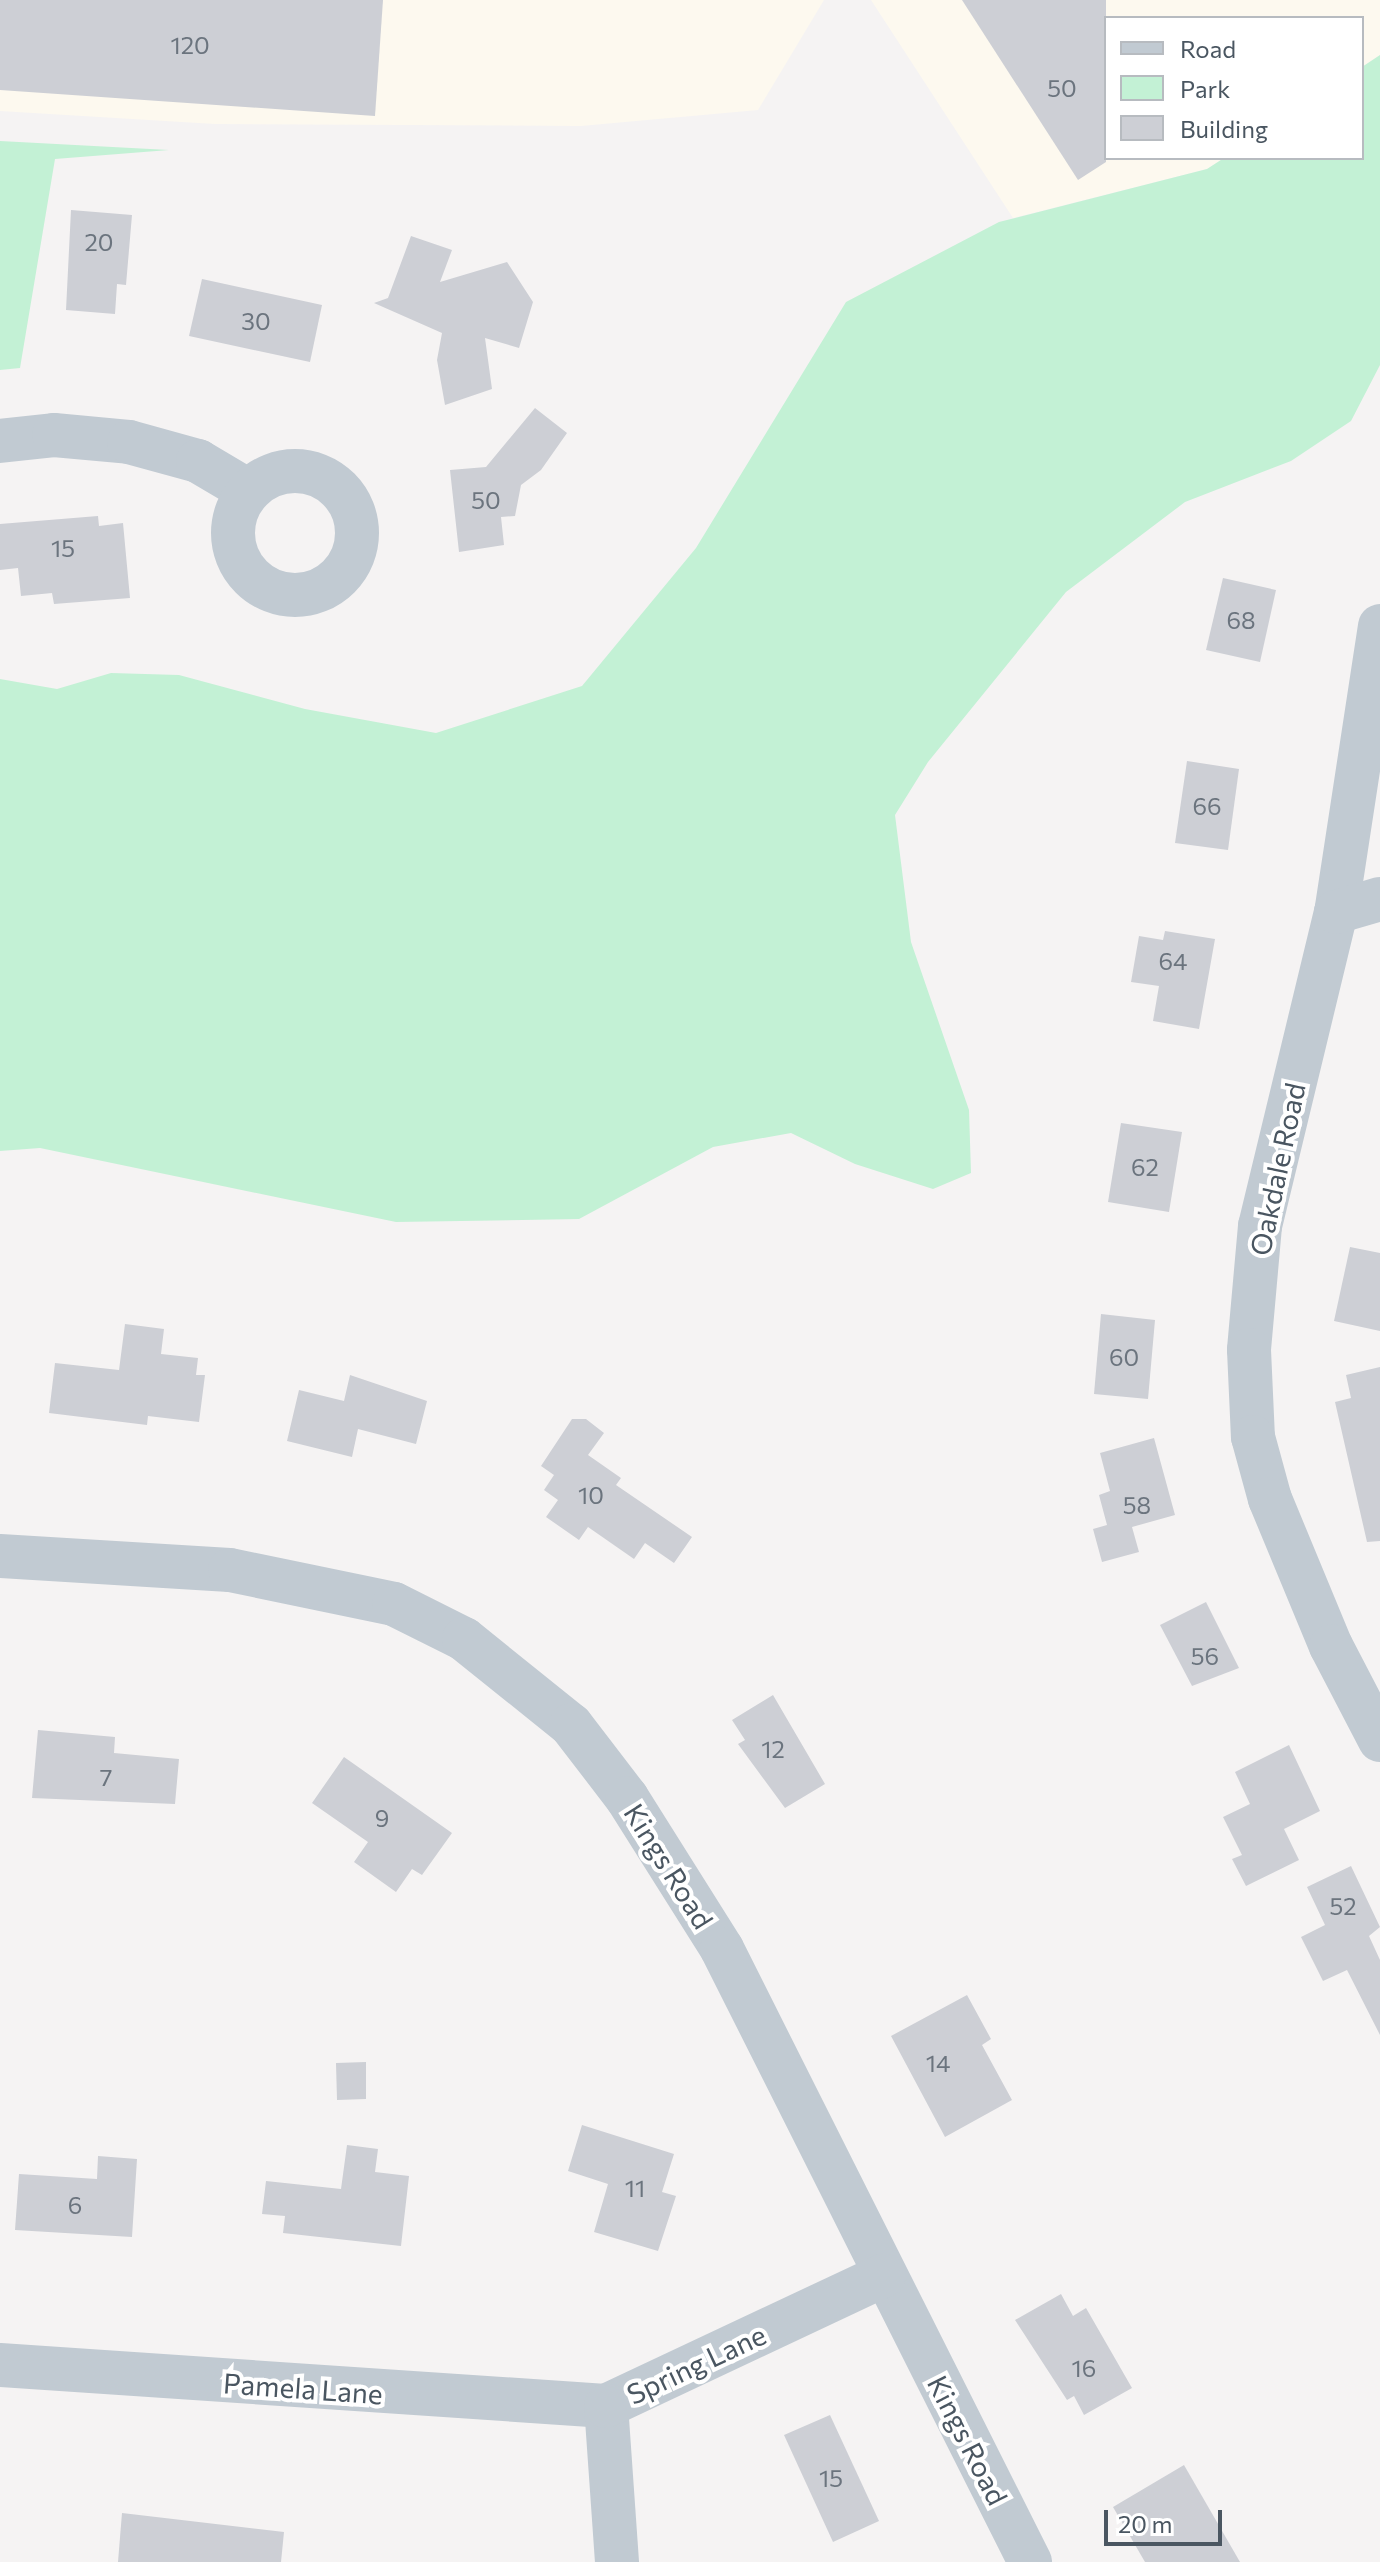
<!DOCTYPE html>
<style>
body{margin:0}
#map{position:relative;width:1380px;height:2562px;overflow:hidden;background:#f5f3f3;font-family:Commissioner,sans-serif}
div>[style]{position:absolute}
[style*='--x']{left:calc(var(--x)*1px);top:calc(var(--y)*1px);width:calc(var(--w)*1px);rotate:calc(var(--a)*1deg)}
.commercial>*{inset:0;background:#fdf9ef}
.green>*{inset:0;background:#c3f1d5}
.building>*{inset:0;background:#cdcfd5}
.minor>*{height:44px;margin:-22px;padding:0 22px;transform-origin:22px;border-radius:22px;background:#c1cad2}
.minor>.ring{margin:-22px;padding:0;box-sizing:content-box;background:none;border:44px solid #c1cad2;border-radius:50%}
span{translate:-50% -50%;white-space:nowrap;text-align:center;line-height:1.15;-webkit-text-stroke:8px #fff;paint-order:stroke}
.number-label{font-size:24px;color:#6b747e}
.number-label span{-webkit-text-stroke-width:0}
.street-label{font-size:28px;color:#4a5661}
.legend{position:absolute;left:1104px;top:16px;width:260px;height:144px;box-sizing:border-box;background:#fff;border:2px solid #b7bbc0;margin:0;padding:10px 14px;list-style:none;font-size:24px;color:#4a5661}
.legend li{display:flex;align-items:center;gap:16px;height:40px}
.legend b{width:40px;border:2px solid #b7bbc0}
.scale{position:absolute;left:1104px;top:2510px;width:118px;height:36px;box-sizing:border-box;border:4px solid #4a5661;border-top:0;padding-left:10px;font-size:24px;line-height:28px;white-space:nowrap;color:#4a5661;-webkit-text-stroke:6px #fff;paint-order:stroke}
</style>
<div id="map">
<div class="commercial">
<div style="clip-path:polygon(0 0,824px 0,758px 110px,581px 126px,215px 124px,0 111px)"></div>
<div style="clip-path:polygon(871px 0,1380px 0,1380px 55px,1362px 67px,1362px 18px,1106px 18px,1106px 158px,1224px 158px,1207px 169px,1013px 218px)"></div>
</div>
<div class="green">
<div style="clip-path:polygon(1380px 55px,1380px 365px,1351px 421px,1291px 461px,1185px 502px,1066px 592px,928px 762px,895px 815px,911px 942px,969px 1110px,971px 1173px,933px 1189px,855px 1164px,791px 1133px,713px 1147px,579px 1219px,396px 1222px,40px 1148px,0 1151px,0 679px,57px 689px,111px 673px,179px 675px,305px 709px,436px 733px,582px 686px,696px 548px,846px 302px,999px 222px,1207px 169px,1224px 158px,1362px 158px,1362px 67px)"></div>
<div style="clip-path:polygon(0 141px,169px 150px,55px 159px,20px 368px,0 370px)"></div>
</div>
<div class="building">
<div style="clip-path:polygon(0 0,383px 0,375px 116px,0 90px)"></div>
<div style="clip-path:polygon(962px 0,1106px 0,1106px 162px,1078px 180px)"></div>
<div style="clip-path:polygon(71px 210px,132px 215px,126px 285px,117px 284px,115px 314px,66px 310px)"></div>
<div style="clip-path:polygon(411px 236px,452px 250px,440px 282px,507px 262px,533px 302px,519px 348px,485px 338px,492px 389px,445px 405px,437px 360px,442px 333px,374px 303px,388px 298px)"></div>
<div style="clip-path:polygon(202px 279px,322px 305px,310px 362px,189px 336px)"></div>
<div style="clip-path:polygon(535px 408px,567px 433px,541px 470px,521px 485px,515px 516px,501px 517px,504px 545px,459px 552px,450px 470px,486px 467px)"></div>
<div style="clip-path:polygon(98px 516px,99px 526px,123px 523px,130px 598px,54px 604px,52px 593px,21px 596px,18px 568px,0 570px,0 524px)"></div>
<div style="clip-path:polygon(1223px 578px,1276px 590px,1260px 662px,1206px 650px)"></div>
<div style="clip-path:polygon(1187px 761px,1239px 769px,1228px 850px,1175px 843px)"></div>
<div style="clip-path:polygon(1165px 931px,1215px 939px,1199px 1029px,1153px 1021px,1159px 986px,1131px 982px,1139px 936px,1163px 940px)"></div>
<div style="clip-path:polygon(1121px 1123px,1182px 1132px,1169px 1212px,1108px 1202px)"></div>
<div style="clip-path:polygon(1350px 1247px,1380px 1253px,1380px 1331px,1334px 1321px)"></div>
<div style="clip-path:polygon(1101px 1314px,1155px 1320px,1148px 1399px,1094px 1394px)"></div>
<div style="clip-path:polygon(125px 1324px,164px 1329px,161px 1354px,198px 1358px,196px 1375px,205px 1375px,199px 1422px,148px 1416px,147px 1425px,49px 1413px,55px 1363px,119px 1370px)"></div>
<div style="clip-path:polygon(1380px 1367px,1380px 1541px,1367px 1542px,1335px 1402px,1351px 1398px,1346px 1375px)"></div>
<div style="clip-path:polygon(350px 1375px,427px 1401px,416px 1444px,358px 1429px,352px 1457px,287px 1441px,299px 1390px,344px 1401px)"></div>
<div style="clip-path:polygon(572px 1419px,586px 1419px,604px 1433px,588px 1455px,621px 1478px,616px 1485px,692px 1537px,674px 1563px,645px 1543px,634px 1559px,588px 1527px,579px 1540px,546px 1517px,558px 1500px,544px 1490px,554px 1475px,541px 1466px)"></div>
<div style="clip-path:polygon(1154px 1438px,1175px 1515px,1132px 1527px,1139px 1552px,1102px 1562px,1093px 1529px,1107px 1525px,1099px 1495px,1110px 1491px,1100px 1453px)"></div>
<div style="clip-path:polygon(1206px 1602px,1239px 1668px,1192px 1686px,1160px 1625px)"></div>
<div style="clip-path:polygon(773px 1695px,825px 1784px,785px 1808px,738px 1744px,745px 1740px,732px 1720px)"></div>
<div style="clip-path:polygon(38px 1730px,115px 1737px,114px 1753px,179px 1759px,175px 1804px,32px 1798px)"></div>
<div style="clip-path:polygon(1289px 1745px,1320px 1811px,1284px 1829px,1299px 1860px,1246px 1886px,1232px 1859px,1242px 1855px,1223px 1817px,1250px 1804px,1235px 1772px)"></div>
<div style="clip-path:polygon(344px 1757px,452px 1833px,422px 1875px,412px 1869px,396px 1892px,354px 1862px,368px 1842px,312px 1803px)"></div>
<div style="clip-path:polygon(1351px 1866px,1380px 1927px,1369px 1936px,1380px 1960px,1380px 2035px,1347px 1970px,1323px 1981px,1301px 1937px,1325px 1925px,1307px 1887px)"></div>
<div style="clip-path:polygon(967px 1995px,991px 2039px,982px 2045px,1012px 2100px,945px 2137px,891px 2036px)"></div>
<div style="clip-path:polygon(366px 2062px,366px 2099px,337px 2100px,336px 2063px)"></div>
<div style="clip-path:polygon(582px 2125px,674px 2154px,662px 2192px,676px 2196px,658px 2251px,594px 2232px,608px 2184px,568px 2171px)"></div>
<div style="clip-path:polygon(347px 2145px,378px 2149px,375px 2172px,409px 2176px,401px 2246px,283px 2233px,285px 2216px,262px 2214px,266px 2181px,341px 2189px)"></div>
<div style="clip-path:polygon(98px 2156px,137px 2159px,132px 2237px,15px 2230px,19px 2174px,97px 2179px)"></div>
<div style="clip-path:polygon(1061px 2294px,1073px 2316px,1086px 2308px,1132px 2388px,1084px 2415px,1074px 2396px,1067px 2400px,1015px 2320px)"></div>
<div style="clip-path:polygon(830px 2415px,879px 2521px,833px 2542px,784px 2435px)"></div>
<div style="clip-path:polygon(1184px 2465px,1240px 2562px,1145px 2562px,1113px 2507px)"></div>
<div style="clip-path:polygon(122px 2513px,284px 2532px,281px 2562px,118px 2562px)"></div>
</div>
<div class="minor">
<div style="--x:0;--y:441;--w:54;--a:-6.3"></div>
<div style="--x:54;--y:435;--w:75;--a:5.3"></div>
<div style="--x:129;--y:442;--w:72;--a:15.4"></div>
<div style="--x:198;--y:461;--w:59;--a:30.5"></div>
<div class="ring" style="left:233px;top:471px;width:80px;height:80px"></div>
<div style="--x:1380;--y:626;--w:289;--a:98.7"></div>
<div style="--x:1336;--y:912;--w:323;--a:103.6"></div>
<div style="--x:1260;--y:1226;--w:124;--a:95.1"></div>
<div style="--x:1249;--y:1350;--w:87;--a:87.4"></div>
<div style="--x:1253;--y:1437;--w:64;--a:74.7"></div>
<div style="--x:1270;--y:1499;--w:159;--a:67.5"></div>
<div style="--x:1331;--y:1646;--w:106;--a:62.5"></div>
<div style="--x:1336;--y:912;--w:46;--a:-16.5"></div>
<div style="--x:0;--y:1556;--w:230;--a:3.5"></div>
<div style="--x:230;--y:1570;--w:167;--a:11.7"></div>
<div style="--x:394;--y:1604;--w:78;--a:26.6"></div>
<div style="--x:464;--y:1639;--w:137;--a:38.8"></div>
<div style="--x:571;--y:1725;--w:92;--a:52.5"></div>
<div style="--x:627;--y:1798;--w:178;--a:57.8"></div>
<div style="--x:722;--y:1949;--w:686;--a:63.32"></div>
<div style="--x:0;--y:2365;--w:607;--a:3.87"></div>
<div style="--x:617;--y:2562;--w:156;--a:-94"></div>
<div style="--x:606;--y:2406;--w:307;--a:-25.2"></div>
</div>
<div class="number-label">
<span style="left:190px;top:45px">120</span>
<span style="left:1062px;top:88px">50</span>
<span style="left:99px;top:242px">20</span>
<span style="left:256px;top:321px">30</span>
<span style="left:486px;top:500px">50</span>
<span style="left:63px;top:548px">15</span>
<span style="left:1241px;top:620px">68</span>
<span style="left:1207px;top:806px">66</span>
<span style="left:1173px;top:961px">64</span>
<span style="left:1145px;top:1167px">62</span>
<span style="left:1124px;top:1357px">60</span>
<span style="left:591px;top:1495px">10</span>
<span style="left:1137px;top:1505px">58</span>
<span style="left:1205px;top:1656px">56</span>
<span style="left:773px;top:1749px">12</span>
<span style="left:106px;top:1777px">7</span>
<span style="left:382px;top:1818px">9</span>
<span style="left:1343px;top:1906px">52</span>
<span style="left:938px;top:2063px">14</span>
<span style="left:635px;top:2188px">11</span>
<span style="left:75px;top:2205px">6</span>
<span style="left:1084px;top:2368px">16</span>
<span style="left:831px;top:2478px">15</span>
</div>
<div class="street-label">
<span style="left:1277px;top:1169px;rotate:-78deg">Oakdale Road</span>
<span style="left:669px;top:1866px;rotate:58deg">Kings Road</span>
<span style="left:696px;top:2364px;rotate:-25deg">Spring Lane</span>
<span style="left:303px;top:2388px;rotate:4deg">Pamela Lane</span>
<span style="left:968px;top:2440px;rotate:63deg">Kings Road</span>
</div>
<ul class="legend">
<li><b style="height:10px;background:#c1cad2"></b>Road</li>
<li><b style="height:22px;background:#c3f1d5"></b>Park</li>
<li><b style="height:22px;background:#cdcfd5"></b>Building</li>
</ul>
<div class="scale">20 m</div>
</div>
